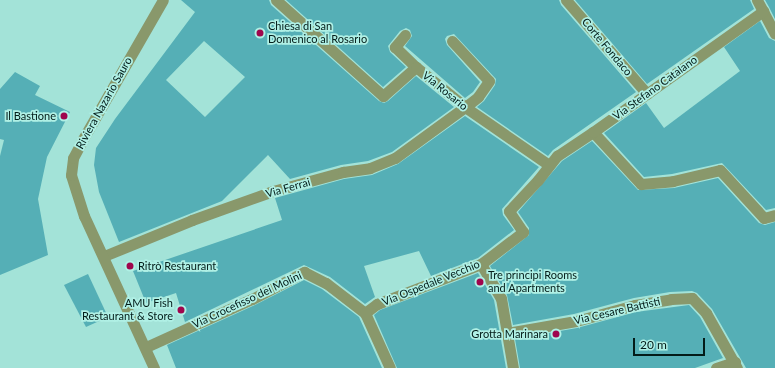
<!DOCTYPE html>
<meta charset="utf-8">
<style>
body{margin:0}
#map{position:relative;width:775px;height:368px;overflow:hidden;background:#a3e3d8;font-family:Lato,sans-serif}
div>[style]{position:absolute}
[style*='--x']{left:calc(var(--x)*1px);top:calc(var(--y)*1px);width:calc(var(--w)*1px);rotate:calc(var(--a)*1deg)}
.building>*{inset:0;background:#55afb6}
.service>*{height:11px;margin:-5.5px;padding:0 5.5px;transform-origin:5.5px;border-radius:5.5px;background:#89986b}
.pedestrian>*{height:11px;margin:-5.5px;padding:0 5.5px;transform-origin:5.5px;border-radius:5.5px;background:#89986b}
.minor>*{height:11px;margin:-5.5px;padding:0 5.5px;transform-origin:5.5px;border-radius:5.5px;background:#89986b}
.tertiary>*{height:11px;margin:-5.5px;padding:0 5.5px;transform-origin:5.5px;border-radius:5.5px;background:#89986b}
.dots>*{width:11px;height:11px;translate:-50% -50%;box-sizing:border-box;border:2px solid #b0f0e5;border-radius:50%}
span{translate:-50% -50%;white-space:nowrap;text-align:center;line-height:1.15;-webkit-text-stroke:3.5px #b0f0e5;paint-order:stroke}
.poi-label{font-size:11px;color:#031c19}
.left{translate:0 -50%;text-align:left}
.right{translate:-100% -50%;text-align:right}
.street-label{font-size:11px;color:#031c19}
.scale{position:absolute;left:633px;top:338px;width:72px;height:18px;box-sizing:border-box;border:2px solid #031c19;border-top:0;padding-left:5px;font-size:12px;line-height:14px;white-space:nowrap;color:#031c19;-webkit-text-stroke:3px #b0f0e5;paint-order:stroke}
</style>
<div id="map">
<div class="building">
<div style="clip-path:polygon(evenodd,181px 0,269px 0,271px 5px,379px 101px,384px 103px,388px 101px,416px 76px,454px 107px,392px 152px,368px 161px,341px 165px,290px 179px,268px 155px,222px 201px,119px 242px,99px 192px,94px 165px,96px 148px,115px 119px,195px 12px,181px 0,204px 41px,245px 77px,205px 117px,166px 80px,204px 41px)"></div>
<div style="clip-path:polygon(286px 0,559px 0,561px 5px,636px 92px,553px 150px,548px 156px,477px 107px,484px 101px,495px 85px,496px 79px,454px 34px,447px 36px,445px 39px,447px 45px,480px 82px,473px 92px,465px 98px,405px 46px,412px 36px,410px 30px,406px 28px,400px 31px,388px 46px,390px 52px,406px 67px,383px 87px)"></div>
<div style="clip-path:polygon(575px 0,750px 0,754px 9px,647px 84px)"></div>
<div style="clip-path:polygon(765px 0,775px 0,775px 19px,769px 7px)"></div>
<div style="clip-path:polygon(760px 21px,769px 38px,775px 41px,775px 208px,766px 210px,722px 163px,672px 174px,644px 177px,604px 133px,646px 103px,664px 128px,740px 71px,724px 47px)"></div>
<div style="clip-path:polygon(15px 72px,40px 86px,35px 95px,70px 112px,47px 157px,38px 199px,48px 255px,0 275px,0 156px,4px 140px,0 139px,0 89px)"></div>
<div style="clip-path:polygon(465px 116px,539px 167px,502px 209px,503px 215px,514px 230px,478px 258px,431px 276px,419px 251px,364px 266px,375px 297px,365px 304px,330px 277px,304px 265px,185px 322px,176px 293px,146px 303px,133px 271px,282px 220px,275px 198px,344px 179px,372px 175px,398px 164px)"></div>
<div style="clip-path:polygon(592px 141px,638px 190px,674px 188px,718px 178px,759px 223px,765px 225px,775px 222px,775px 368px,746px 368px,712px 309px,697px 293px,692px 291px,670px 292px,634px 298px,574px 314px,513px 325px,507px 295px,490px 266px,529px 235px,529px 228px,518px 212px,562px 161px)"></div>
<div style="clip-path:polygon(478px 273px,494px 300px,506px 368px,397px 368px,374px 315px,380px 310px)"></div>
<div style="clip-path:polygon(88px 274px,108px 317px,86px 327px,64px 285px)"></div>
<div style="clip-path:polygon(304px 280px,322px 289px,359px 317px,382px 368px,176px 368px,167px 345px,255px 305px)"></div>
<div style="clip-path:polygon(689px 305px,700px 317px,723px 358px,695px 368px,520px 368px,515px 339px,577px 328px,636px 312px)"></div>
</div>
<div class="service">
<div style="--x:405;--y:35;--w:16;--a:130"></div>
<div style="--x:395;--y:47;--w:29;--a:44"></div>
<div style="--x:452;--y:41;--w:54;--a:47.2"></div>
<div style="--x:489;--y:81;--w:19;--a:125"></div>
<div style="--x:478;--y:97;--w:16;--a:142"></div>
</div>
<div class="pedestrian">
<div style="--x:716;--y:368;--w:20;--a:-18"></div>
</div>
<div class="minor">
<div style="--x:276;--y:0;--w:144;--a:41.9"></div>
<div style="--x:383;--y:96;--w:44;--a:-41.3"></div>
<div style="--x:416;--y:67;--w:63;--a:39.2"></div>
<div style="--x:465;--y:107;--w:102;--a:34.6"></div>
<div style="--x:566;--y:0;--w:124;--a:49.2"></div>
<div style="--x:757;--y:0;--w:38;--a:62"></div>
<div style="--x:593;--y:132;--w:71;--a:47.3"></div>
<div style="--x:641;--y:184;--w:32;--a:-5"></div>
<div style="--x:673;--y:181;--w:48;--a:-13.2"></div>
<div style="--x:720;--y:170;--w:65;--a:47.5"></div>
<div style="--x:764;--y:218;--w:11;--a:-15"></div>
<div style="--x:104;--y:256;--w:95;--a:-22.2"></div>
<div style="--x:192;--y:220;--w:86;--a:-19.7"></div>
<div style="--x:273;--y:191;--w:73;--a:-15.2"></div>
<div style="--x:343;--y:172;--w:27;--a:-8"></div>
<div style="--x:370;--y:168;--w:27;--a:-22"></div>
<div style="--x:395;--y:158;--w:87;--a:-36.1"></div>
<div style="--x:481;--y:264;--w:39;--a:60"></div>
<div style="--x:501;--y:298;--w:71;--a:80.3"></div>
<div style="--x:365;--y:313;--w:15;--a:-37"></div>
<div style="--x:377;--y:304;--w:111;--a:-21"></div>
<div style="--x:481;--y:264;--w:53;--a:-37.3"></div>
<div style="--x:523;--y:232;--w:25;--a:-124"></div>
<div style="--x:509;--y:211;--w:42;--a:-46.9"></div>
<div style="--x:538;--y:180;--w:31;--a:-52"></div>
<div style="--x:557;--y:156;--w:43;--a:-33.7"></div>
<div style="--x:593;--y:132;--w:209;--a:-35.4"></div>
<div style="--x:507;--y:333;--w:70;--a:-9.9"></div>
<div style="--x:576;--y:321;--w:61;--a:-15.2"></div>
<div style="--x:635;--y:305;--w:36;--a:-9"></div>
<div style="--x:671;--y:299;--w:21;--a:-3"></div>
<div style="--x:692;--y:298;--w:21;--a:47"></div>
<div style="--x:706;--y:313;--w:63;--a:60.6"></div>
<div style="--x:146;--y:347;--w:116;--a:-24.4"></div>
<div style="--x:252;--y:299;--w:59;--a:-27.4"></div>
<div style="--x:304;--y:272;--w:25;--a:27"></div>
<div style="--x:326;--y:283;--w:49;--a:37.6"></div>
<div style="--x:365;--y:313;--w:60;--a:65.6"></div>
</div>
<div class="tertiary">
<div style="--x:154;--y:368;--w:167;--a:-114.7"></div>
<div style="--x:84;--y:216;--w:43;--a:-107.6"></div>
<div style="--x:71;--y:175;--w:17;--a:-83"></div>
<div style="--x:73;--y:158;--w:21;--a:-62"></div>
<div style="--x:83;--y:139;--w:160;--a:-60.1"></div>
</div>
<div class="dots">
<div style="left:260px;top:33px;background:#9f064d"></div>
<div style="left:64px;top:116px;background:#9f064d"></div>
<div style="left:130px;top:266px;background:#9f064d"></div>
<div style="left:480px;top:282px;background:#9f064d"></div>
<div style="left:181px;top:310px;background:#9f064d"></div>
<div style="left:556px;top:334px;background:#9f064d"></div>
</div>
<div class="poi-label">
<span class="left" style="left:268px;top:33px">Chiesa di San<br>Domenico al Rosario</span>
<span class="right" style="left:56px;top:116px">Il Bastione</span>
<span class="left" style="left:138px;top:266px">Ritrò Restaurant</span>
<span class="left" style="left:488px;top:282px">Tre principi Rooms<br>and Apartments</span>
<span class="right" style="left:173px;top:310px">AMU Fish<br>Restaurant &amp; Store</span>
<span class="right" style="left:548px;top:334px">Grotta Marinara</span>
</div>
<div class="street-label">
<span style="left:607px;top:47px;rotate:50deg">Corte Fondaco</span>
<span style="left:655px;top:88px;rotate:-36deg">Via Stefano Catalano</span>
<span style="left:445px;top:91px;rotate:39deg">Via Rosario</span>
<span style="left:104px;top:103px;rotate:-61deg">Riviera Nazario Sauro</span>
<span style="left:288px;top:188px;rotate:-16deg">Via Ferrai</span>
<span style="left:431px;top:283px;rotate:-22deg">Via Ospedale Vecchio</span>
<span style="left:247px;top:300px;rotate:-25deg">Via Crocefisso dei Molini</span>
<span style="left:617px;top:311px;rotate:-13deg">Via Cesare Battisti</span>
</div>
<div class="scale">20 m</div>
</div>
